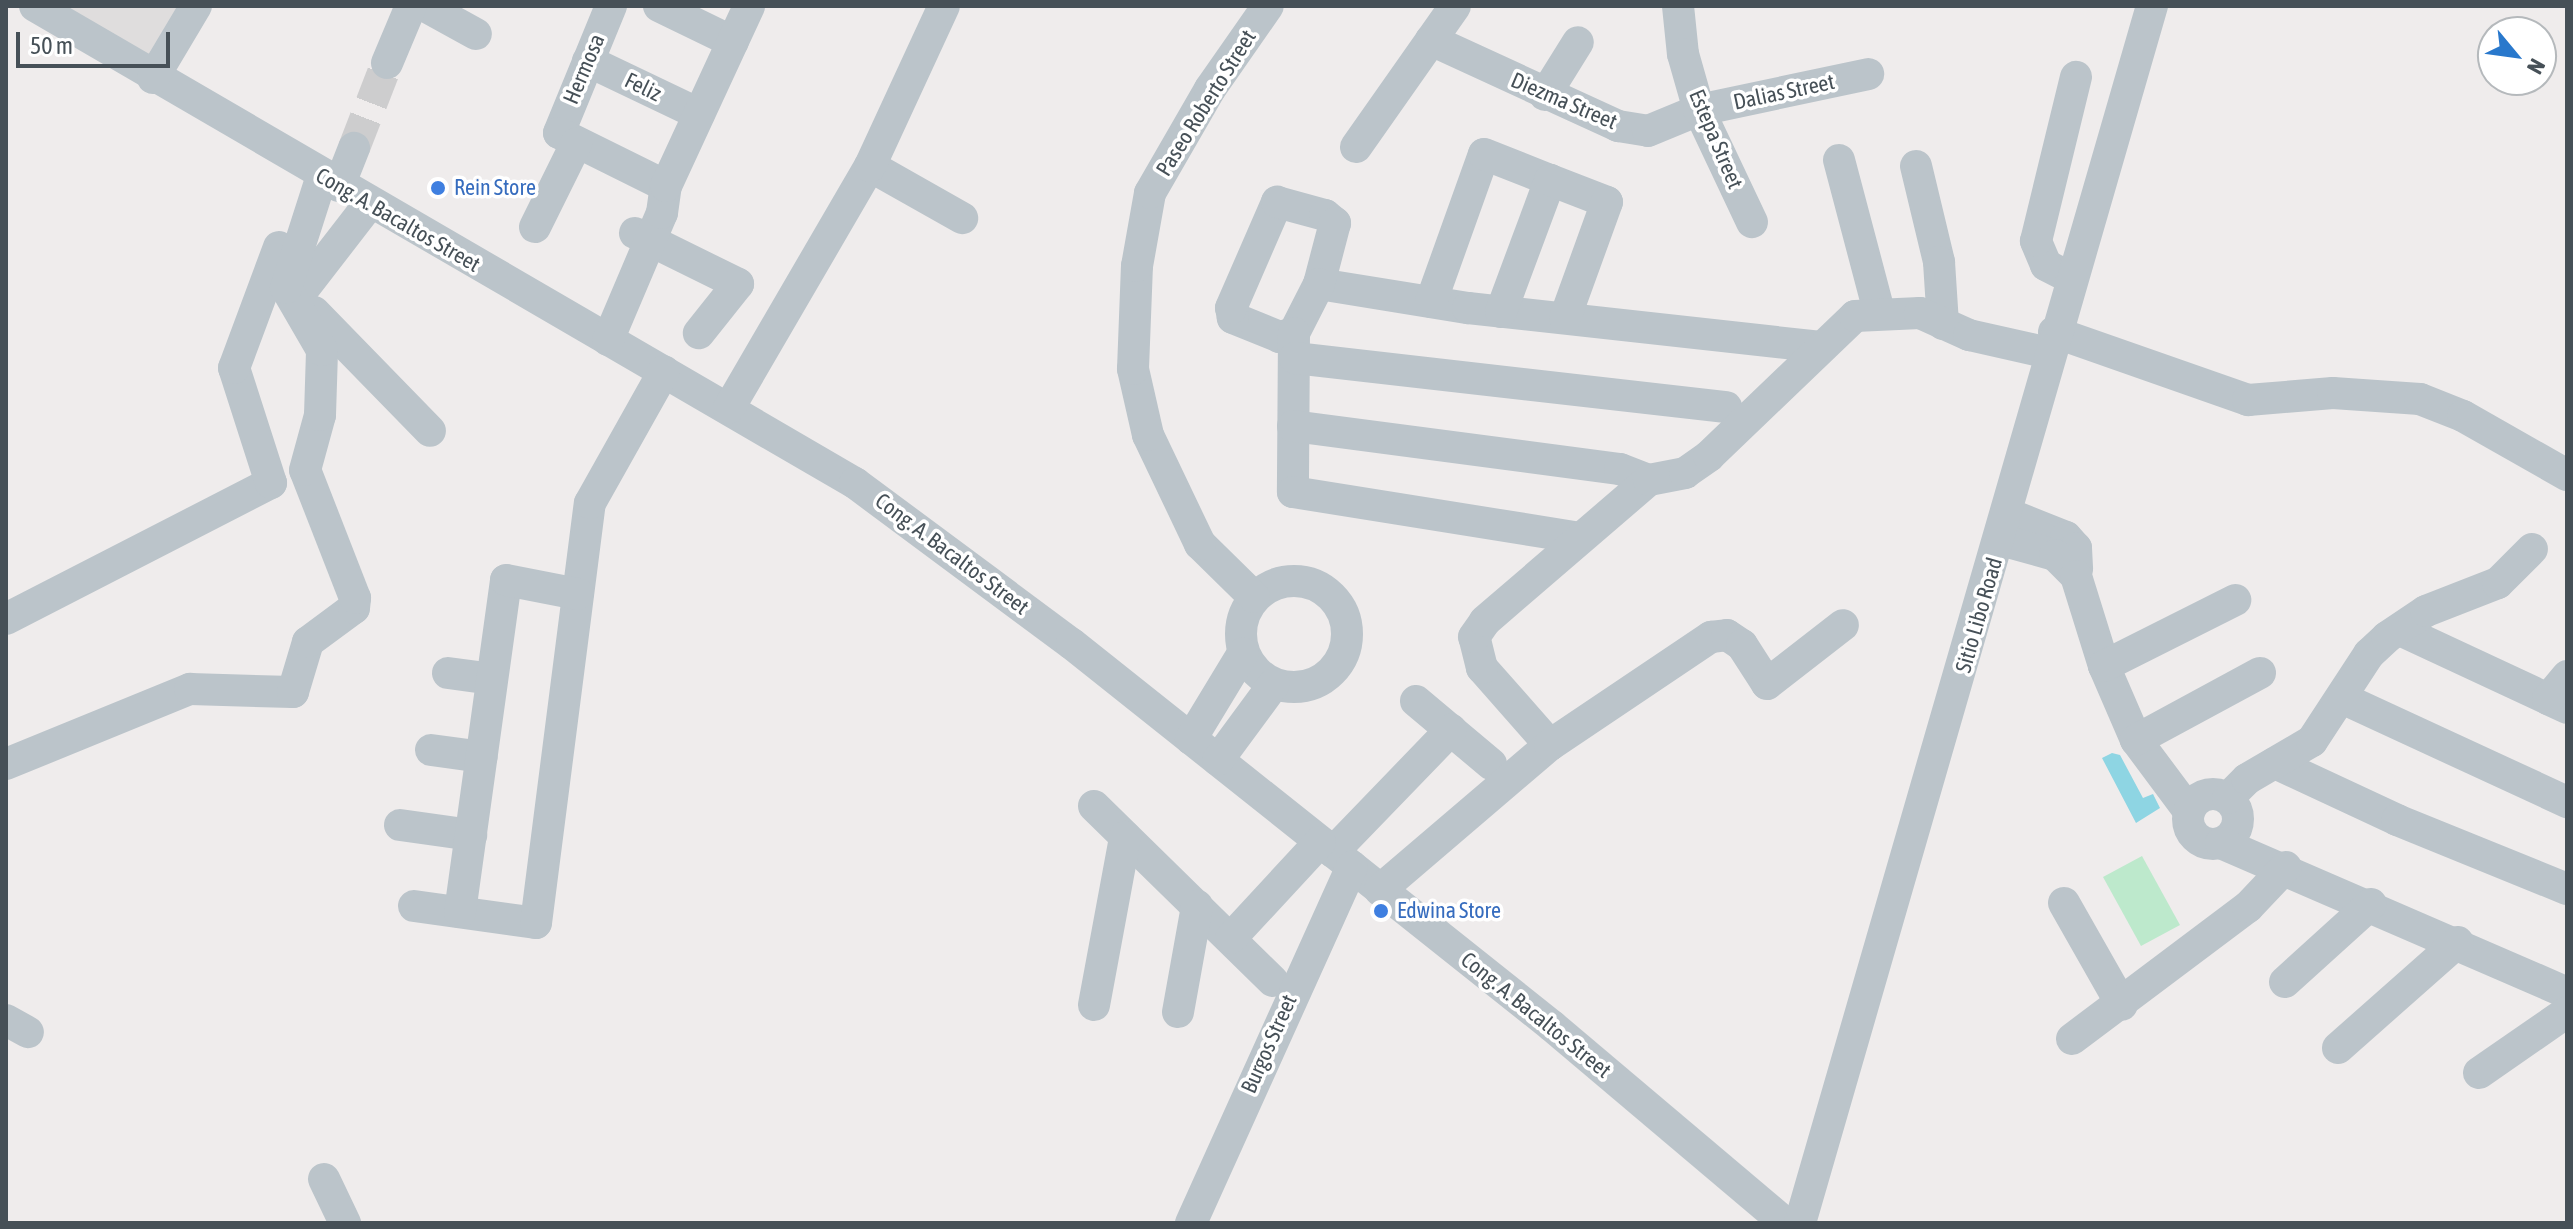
<!DOCTYPE html>
<style>
body{margin:0}
#map{position:relative;width:2573px;height:1229px;overflow:hidden;background:#efecec;font-family:"Asap Condensed",sans-serif}
div>[style]{position:absolute}
[style*='--x']{left:calc(var(--x)*1px);top:calc(var(--y)*1px);width:calc(var(--w)*1px);rotate:calc(var(--a)*1deg)}
.education>*{inset:0;background:#dfdddd}
.green>*{inset:0;background:#bde9cc}
.water>*{inset:0;background:#8ed5e3}
.minor-tunnel>*{height:32px;margin-top:-16px;transform-origin:0;background:repeating-linear-gradient(90deg,#cdcdce 0 32px,transparent 0 48px)}
.minor>*{height:32px;margin:-16px;padding:0 16px;transform-origin:16px;border-radius:16px;background:#bbc4ca}
.minor>.ring{margin:-16px;padding:0;box-sizing:content-box;background:none;border:32px solid #bbc4ca;border-radius:50%}
.dots>*{width:22px;height:22px;translate:-50% -50%;box-sizing:border-box;border:4px solid #fff;border-radius:50%}
span{translate:-50% -50%;white-space:nowrap;text-align:center;line-height:1.15;-webkit-text-stroke:7px #fff;paint-order:stroke}
.street-label{font-size:22px;color:#465057}
.shop-label{font-size:22px;color:#366cbe}
.left{translate:0 -50%;text-align:left}
.frame{position:absolute;inset:0;border:8px solid #465057;pointer-events:none}
.north{position:absolute;left:2477px;top:16px;width:80px;height:80px;box-sizing:border-box;background:#fff;border:2px solid #b5b9bc;border-radius:50%;rotate:119deg;font-size:22px;font-weight:700;line-height:32px;text-align:center;color:#465057}
.north::after{content:'';display:block;margin:auto;width:28px;height:36px;background:#2978cc;clip-path:polygon(50% 0,100% 100%,50% 72%,0 100%)}
.scale{position:absolute;left:16px;top:32px;width:154px;height:36px;box-sizing:border-box;border:4px solid #465057;border-top:0;padding-left:10px;font-size:24px;line-height:28px;white-space:nowrap;color:#465057;-webkit-text-stroke:6px #fff;paint-order:stroke}
</style>
<div id="map">
<div class="education">
<div style="clip-path:polygon(57px 6px,190px 6px,155px 65px)"></div>
</div>
<div class="green">
<div style="clip-path:polygon(2142px 856px,2180px 925px,2141px 946px,2103px 877px)"></div>
</div>
<div class="water">
<div style="clip-path:polygon(2112px 753px,2120px 755px,2143px 798px,2153px 794px,2160px 808px,2136px 823px,2102px 758px)"></div>
</div>
<div class="minor-tunnel">
<div style="--x:354;--y:148;--w:91;--a:-68.8"></div>
</div>
<div class="minor">
<div style="--x:35;--y:6;--w:949;--a:30.19"></div>
<div style="--x:855;--y:483;--w:270;--a:36.6"></div>
<div style="--x:1072;--y:644;--w:613;--a:38.51"></div>
<div style="--x:1552;--y:1026;--w:305;--a:40.2"></div>
<div style="--x:425;--y:6;--w:58;--a:28.8"></div>
<div style="--x:611;--y:6;--w:137;--a:112.3"></div>
<div style="--x:559;--y:133;--w:119;--a:26.4"></div>
<div style="--x:659;--y:6;--w:82;--a:25.9"></div>
<div style="--x:1678;--y:6;--w:48;--a:84.1"></div>
<div style="--x:1683;--y:54;--w:58;--a:74.1"></div>
<div style="--x:1699;--y:110;--w:124;--a:64.7"></div>
<div style="--x:1431;--y:40;--w:206;--a:24.7"></div>
<div style="--x:1618;--y:126;--w:30;--a:9"></div>
<div style="--x:1648;--y:131;--w:55;--a:-22.4"></div>
<div style="--x:1699;--y:110;--w:173;--a:-12"></div>
<div style="--x:588;--y:61;--w:123;--a:25.5"></div>
<div style="--x:387;--y:63;--w:62;--a:-67.2"></div>
<div style="--x:153;--y:78;--w:84;--a:-59.2"></div>
<div style="--x:1545;--y:95;--w:62;--a:-58.1"></div>
<div style="--x:1356;--y:147;--w:172;--a:-54.9"></div>
<div style="--x:1839;--y:160;--w:156;--a:75.2"></div>
<div style="--x:870;--y:166;--w:106;--a:29.5"></div>
<div style="--x:1916;--y:166;--w:99;--a:76.5"></div>
<div style="--x:1939;--y:262;--w:62;--a:86.3"></div>
<div style="--x:339;--y:186;--w:41;--a:-68.5"></div>
<div style="--x:535;--y:227;--w:93;--a:-63.7"></div>
<div style="--x:635;--y:233;--w:115;--a:26.3"></div>
<div style="--x:738;--y:284;--w:63;--a:128.5"></div>
<div style="--x:2071;--y:278;--w:28;--a:-153"></div>
<div style="--x:2046;--y:265;--w:26;--a:-113"></div>
<div style="--x:2036;--y:241;--w:169;--a:-76.3"></div>
<div style="--x:1319;--y:284;--w:151;--a:9.2"></div>
<div style="--x:1468;--y:308;--w:355;--a:6.3"></div>
<div style="--x:286;--y:288;--w:14;--a:34"></div>
<div style="--x:298;--y:296;--w:116;--a:-52.3"></div>
<div style="--x:1431;--y:302;--w:157;--a:-70.3"></div>
<div style="--x:1484;--y:154;--w:71;--a:21.5"></div>
<div style="--x:314;--y:312;--w:166;--a:45.7"></div>
<div style="--x:1501;--y:312;--w:141;--a:-69.6"></div>
<div style="--x:1550;--y:180;--w:61;--a:21.1"></div>
<div style="--x:1607;--y:202;--w:123;--a:109.9"></div>
<div style="--x:2054;--y:332;--w:206;--a:19.3"></div>
<div style="--x:2248;--y:400;--w:85;--a:-4.7"></div>
<div style="--x:2333;--y:393;--w:87;--a:3.9"></div>
<div style="--x:2420;--y:399;--w:46;--a:21.6"></div>
<div style="--x:2463;--y:416;--w:120;--a:29.6"></div>
<div style="--x:1294;--y:333;--w:15;--a:164"></div>
<div style="--x:1280;--y:337;--w:51;--a:-158"></div>
<div style="--x:1233;--y:318;--w:10;--a:-101"></div>
<div style="--x:1231;--y:308;--w:116;--a:-66.5"></div>
<div style="--x:1277;--y:202;--w:50;--a:15.2"></div>
<div style="--x:1325;--y:215;--w:13;--a:39"></div>
<div style="--x:1335;--y:223;--w:63;--a:104.7"></div>
<div style="--x:1319;--y:284;--w:55;--a:117"></div>
<div style="--x:1294;--y:333;--w:159;--a:90.4"></div>
<div style="--x:1293;--y:492;--w:291;--a:9.1"></div>
<div style="--x:608;--y:340;--w:138;--a:-67"></div>
<div style="--x:662;--y:213;--w:27;--a:-82"></div>
<div style="--x:666;--y:186;--w:198;--a:-65.2"></div>
<div style="--x:1295;--y:358;--w:434;--a:6.5"></div>
<div style="--x:729;--y:408;--w:280;--a:-59.8"></div>
<div style="--x:870;--y:166;--w:176;--a:-65.2"></div>
<div style="--x:1293;--y:426;--w:330;--a:7.5"></div>
<div style="--x:1620;--y:469;--w:31;--a:21"></div>
<div style="--x:2008;--y:514;--w:62;--a:21.6"></div>
<div style="--x:2066;--y:537;--w:15;--a:48"></div>
<div style="--x:2076;--y:548;--w:21;--a:87"></div>
<div style="--x:2001;--y:540;--w:56;--a:15.5"></div>
<div style="--x:2055;--y:555;--w:30;--a:45"></div>
<div style="--x:2076;--y:576;--w:94;--a:72.7"></div>
<div style="--x:2104;--y:666;--w:81;--a:66.6"></div>
<div style="--x:2136;--y:740;--w:89;--a:53.3"></div>
<div class="ring" style="left:1241px;top:581px;width:74px;height:74px"></div>
<div style="--x:1254;--y:597;--w:76;--a:-135.5"></div>
<div style="--x:1200;--y:544;--w:121;--a:-115.5"></div>
<div style="--x:1148;--y:435;--w:68;--a:-102.8"></div>
<div style="--x:1133;--y:369;--w:103;--a:-87.8"></div>
<div style="--x:1137;--y:266;--w:74;--a:-79.9"></div>
<div style="--x:1150;--y:193;--w:120;--a:-60"></div>
<div style="--x:1210;--y:89;--w:101;--a:-55.1"></div>
<div style="--x:6;--y:619;--w:298;--a:-27.2"></div>
<div style="--x:271;--y:483;--w:121;--a:-107.8"></div>
<div style="--x:234;--y:368;--w:129;--a:-69.6"></div>
<div style="--x:2400;--y:630;--w:184;--a:25"></div>
<div style="--x:2104;--y:666;--w:147;--a:-26.7"></div>
<div style="--x:448;--y:673;--w:44;--a:7.8"></div>
<div style="--x:2344;--y:699;--w:246;--a:24.8"></div>
<div style="--x:2548;--y:699;--w:30;--a:-50"></div>
<div style="--x:1416;--y:701;--w:98;--a:40"></div>
<div style="--x:1191;--y:739;--w:100;--a:-58.8"></div>
<div style="--x:2136;--y:740;--w:141;--a:-28.4"></div>
<div style="--x:1550;--y:745;--w:103;--a:-131.4"></div>
<div style="--x:1482;--y:668;--w:32;--a:-104"></div>
<div style="--x:1474;--y:637;--w:19;--a:-55"></div>
<div style="--x:1485;--y:621;--w:216;--a:-40.7"></div>
<div style="--x:1649;--y:480;--w:37;--a:-11"></div>
<div style="--x:1685;--y:473;--w:29;--a:-35"></div>
<div style="--x:1709;--y:456;--w:202;--a:-43.8"></div>
<div style="--x:1855;--y:316;--w:65;--a:-2.6"></div>
<div style="--x:1920;--y:313;--w:54;--a:24.2"></div>
<div style="--x:1969;--y:335;--w:82;--a:12.7"></div>
<div style="--x:431;--y:750;--w:51;--a:7.8"></div>
<div style="--x:1218;--y:760;--w:94;--a:-53.6"></div>
<div style="--x:2275;--y:763;--w:135;--a:25"></div>
<div style="--x:2397;--y:820;--w:183;--a:22.1"></div>
<div style="--x:6;--y:764;--w:199;--a:-22.2"></div>
<div style="--x:190;--y:689;--w:103;--a:1.7"></div>
<div style="--x:293;--y:692;--w:52;--a:-73.3"></div>
<div style="--x:308;--y:642;--w:57;--a:-36.5"></div>
<div style="--x:354;--y:608;--w:10;--a:-84"></div>
<div style="--x:355;--y:598;--w:137;--a:-111.3"></div>
<div style="--x:305;--y:470;--w:57;--a:-74.7"></div>
<div style="--x:320;--y:415;--w:65;--a:-88.2"></div>
<div style="--x:322;--y:350;--w:72;--a:-120.1"></div>
<div style="--x:286;--y:288;--w:118;--a:-72.2"></div>
<div class="ring" style="left:2188px;top:794px;width:18px;height:18px"></div>
<div style="--x:2228;--y:798;--w:27;--a:-45"></div>
<div style="--x:2247;--y:779;--w:75;--a:-30.3"></div>
<div style="--x:2312;--y:741;--w:104;--a:-56.8"></div>
<div style="--x:2369;--y:654;--w:25;--a:-43"></div>
<div style="--x:2387;--y:637;--w:47;--a:-33.7"></div>
<div style="--x:2426;--y:611;--w:77;--a:-21.3"></div>
<div style="--x:2498;--y:583;--w:48;--a:-45"></div>
<div style="--x:1094;--y:806;--w:250;--a:44.4"></div>
<div style="--x:400;--y:825;--w:72;--a:8"></div>
<div style="--x:2221;--y:843;--w:377;--a:23.4"></div>
<div style="--x:1333;--y:852;--w:170;--a:-46"></div>
<div style="--x:1380;--y:890;--w:223;--a:-40.5"></div>
<div style="--x:1550;--y:745;--w:194;--a:-33.9"></div>
<div style="--x:1711;--y:637;--w:16;--a:-7"></div>
<div style="--x:1727;--y:635;--w:18;--a:34"></div>
<div style="--x:1742;--y:645;--w:46;--a:57.3"></div>
<div style="--x:1767;--y:684;--w:96;--a:-37.8"></div>
<div style="--x:2064;--y:903;--w:117;--a:60.4"></div>
<div style="--x:414;--y:906;--w:123;--a:7.9"></div>
<div style="--x:536;--y:923;--w:423;--a:-82.7"></div>
<div style="--x:590;--y:503;--w:151;--a:-60.7"></div>
<div style="--x:460;--y:912;--w:335;--a:-82.1"></div>
<div style="--x:506;--y:580;--w:73;--a:11"></div>
<div style="--x:1231;--y:938;--w:131;--a:-47.2"></div>
<div style="--x:2285;--y:982;--w:116;--a:-42.2"></div>
<div style="--x:1094;--y:1005;--w:171;--a:-79.5"></div>
<div style="--x:1178;--y:1012;--w:108;--a:-79.8"></div>
<div style="--x:6;--y:1020;--w:25;--a:29"></div>
<div style="--x:2072;--y:1039;--w:220;--a:-36.9"></div>
<div style="--x:2248;--y:907;--w:55;--a:-46.5"></div>
<div style="--x:2338;--y:1048;--w:160;--a:-41.5"></div>
<div style="--x:2479;--y:1073;--w:107;--a:-34.7"></div>
<div style="--x:324;--y:1179;--w:49;--a:64.5"></div>
<div style="--x:1191;--y:1223;--w:391;--a:-65.7"></div>
<div style="--x:1800;--y:1223;--w:1267;--a:-73.87"></div>
</div>
<div class="dots">
<div style="left:438px;top:188px;background:#3f7fe0"></div>
<div style="left:1381px;top:911px;background:#3f7fe0"></div>
</div>
<div class="street-label">
<span style="left:584px;top:69px;rotate:-67deg">Hermosa</span>
<span style="left:643px;top:87px;rotate:26deg">Feliz</span>
<span style="left:1784px;top:92px;rotate:-12deg">Dalias Street</span>
<span style="left:1564px;top:101px;rotate:23deg">Diezma Street</span>
<span style="left:1206px;top:103px;rotate:-58deg">Paseo Roberto Street</span>
<span style="left:1716px;top:139px;rotate:67deg">Estepa Street</span>
<span style="left:398px;top:220px;rotate:30deg">Cong. A. Bacaltos Street</span>
<span style="left:952px;top:554px;rotate:37deg">Cong. A. Bacaltos Street</span>
<span style="left:1979px;top:615px;rotate:-74deg">Sitio Libo Road</span>
<span style="left:1536px;top:1015px;rotate:39deg">Cong. A. Bacaltos Street</span>
<span style="left:1269px;top:1044px;rotate:-66deg">Burgos Street</span>
</div>
<div class="shop-label">
<span class="left" style="left:454px;top:188px">Rein Store</span>
<span class="left" style="left:1397px;top:911px">Edwina Store</span>
</div>
<div class="frame"></div>
<div class="north">N</div>
<div class="scale">50 m</div>
</div>
